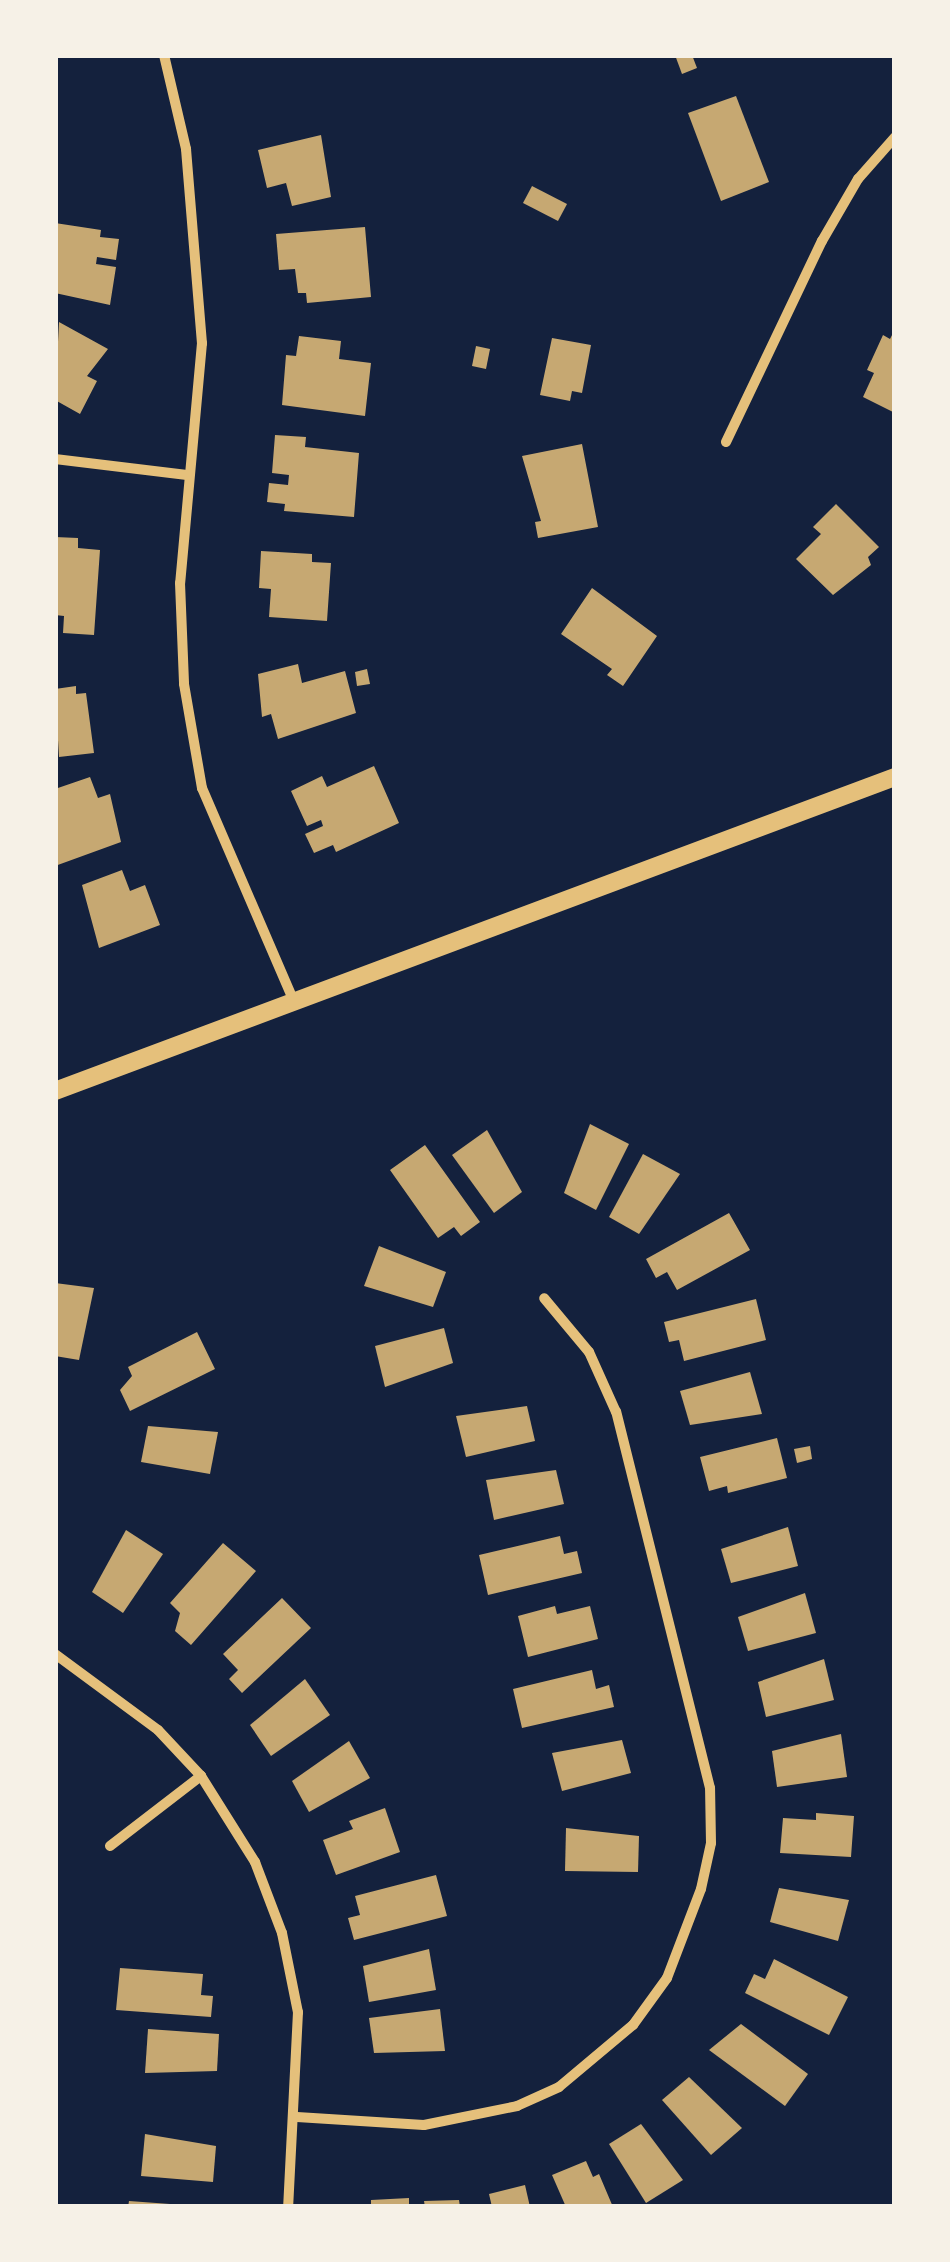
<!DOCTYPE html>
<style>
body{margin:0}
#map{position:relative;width:950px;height:2262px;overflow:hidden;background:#14213d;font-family:"Exo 2",sans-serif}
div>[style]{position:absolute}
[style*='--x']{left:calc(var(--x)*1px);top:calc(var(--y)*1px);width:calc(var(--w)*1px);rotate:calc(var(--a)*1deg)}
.building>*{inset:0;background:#c6a872}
.minor>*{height:10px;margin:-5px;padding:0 5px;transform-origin:5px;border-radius:5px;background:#e5c07b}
.tertiary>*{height:18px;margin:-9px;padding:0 9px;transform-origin:9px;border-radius:9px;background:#e5c07b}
span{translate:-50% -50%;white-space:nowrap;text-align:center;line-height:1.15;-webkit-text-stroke:8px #f6f1e7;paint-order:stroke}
.frame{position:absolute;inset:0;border:58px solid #f6f1e7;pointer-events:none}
</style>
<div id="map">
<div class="building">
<div style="clip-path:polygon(675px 55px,692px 55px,697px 68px,682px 74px)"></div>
<div style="clip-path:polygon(736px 96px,769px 182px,721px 201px,688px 113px)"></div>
<div style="clip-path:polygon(321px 135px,331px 197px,292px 206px,286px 183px,267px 188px,258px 150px)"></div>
<div style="clip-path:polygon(532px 186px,567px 204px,558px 221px,523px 203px)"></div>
<div style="clip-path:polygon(55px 223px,101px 230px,100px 237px,119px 239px,116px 260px,97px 257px,96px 264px,116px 267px,110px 305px,55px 293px)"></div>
<div style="clip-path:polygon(365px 227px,371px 297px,307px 303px,306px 293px,298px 293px,295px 269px,279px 270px,276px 234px)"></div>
<div style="clip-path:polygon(59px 322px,108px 349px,87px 376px,97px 381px,80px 414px,55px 400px)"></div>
<div style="clip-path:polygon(895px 329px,895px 413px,863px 397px,874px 373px,867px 370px,883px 335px,890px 339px)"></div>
<div style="clip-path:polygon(299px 336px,341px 341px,339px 359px,371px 363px,365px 416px,282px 405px,286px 355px,296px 356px)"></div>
<div style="clip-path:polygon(552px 338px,591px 345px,582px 393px,572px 391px,570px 401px,540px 395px)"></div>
<div style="clip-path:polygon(476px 346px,490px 349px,486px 369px,472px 366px)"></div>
<div style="clip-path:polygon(275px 435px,306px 437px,305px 447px,359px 453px,354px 517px,284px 511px,285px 504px,267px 502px,269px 483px,288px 485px,289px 475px,272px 473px)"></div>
<div style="clip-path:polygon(582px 444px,598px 527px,538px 538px,535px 522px,541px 521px,522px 456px)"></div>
<div style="clip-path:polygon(836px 504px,879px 547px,868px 557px,871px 565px,833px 595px,796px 559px,821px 534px,813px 527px)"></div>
<div style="clip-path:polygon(55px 537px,78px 538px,78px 548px,100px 550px,94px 635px,63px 633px,64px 616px,55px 615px)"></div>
<div style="clip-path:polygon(261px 551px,312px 554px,312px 562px,331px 563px,327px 621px,269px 617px,271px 589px,259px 588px)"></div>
<div style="clip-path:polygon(592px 588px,657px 636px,623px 686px,607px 675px,612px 669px,561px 634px)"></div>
<div style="clip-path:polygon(298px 664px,302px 683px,345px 671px,356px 713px,278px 739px,271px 714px,262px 717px,258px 674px)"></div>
<div style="clip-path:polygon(367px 669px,370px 684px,357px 686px,355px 672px)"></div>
<div style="clip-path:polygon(76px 686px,76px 694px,86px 693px,94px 753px,59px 757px,55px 689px)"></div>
<div style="clip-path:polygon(374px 766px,399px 823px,336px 852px,333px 845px,314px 853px,305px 834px,323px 826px,321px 820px,307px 826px,291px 791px,322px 776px,327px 787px)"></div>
<div style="clip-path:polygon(90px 777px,98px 798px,110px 794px,121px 842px,55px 866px,55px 789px)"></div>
<div style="clip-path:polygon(122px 870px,130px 891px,145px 885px,160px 925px,99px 948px,82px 885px)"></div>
<div style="clip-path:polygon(590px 1124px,629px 1144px,596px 1210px,564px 1193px)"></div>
<div style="clip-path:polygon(487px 1130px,522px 1192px,494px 1213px,452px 1155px)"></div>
<div style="clip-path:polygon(425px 1145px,480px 1222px,461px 1236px,454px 1227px,438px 1238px,390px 1170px)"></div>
<div style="clip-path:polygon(643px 1154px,680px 1174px,639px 1234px,609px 1217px)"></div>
<div style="clip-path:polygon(729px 1213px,750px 1250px,677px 1290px,667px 1272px,656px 1278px,646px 1259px)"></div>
<div style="clip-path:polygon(379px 1246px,446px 1272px,433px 1307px,364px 1286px)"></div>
<div style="clip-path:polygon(55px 1283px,94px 1288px,79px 1360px,55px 1356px)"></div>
<div style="clip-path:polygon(756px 1299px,766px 1340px,684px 1361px,679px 1340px,669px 1342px,664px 1322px)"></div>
<div style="clip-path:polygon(444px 1328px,453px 1363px,385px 1387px,375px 1346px)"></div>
<div style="clip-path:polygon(197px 1332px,215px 1369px,130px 1411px,120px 1390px,132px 1376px,128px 1367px)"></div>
<div style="clip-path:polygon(750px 1372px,762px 1414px,690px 1425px,680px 1391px)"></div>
<div style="clip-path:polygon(527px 1406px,535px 1441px,466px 1457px,456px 1416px)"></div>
<div style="clip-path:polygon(148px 1426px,218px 1432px,210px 1474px,141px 1462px)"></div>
<div style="clip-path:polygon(777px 1438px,787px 1478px,728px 1493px,727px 1486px,709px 1491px,700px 1457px)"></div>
<div style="clip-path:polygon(810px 1446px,812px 1459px,797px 1463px,794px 1449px)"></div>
<div style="clip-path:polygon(556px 1470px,564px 1504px,494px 1520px,486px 1480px)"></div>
<div style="clip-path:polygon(788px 1527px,798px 1566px,731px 1583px,721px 1549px)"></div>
<div style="clip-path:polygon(126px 1530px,163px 1554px,123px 1613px,92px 1592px)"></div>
<div style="clip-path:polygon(560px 1536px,564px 1554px,577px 1551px,582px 1573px,488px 1595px,479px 1555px)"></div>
<div style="clip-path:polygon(223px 1543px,256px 1571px,191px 1645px,175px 1631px,180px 1613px,170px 1603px)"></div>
<div style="clip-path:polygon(805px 1593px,816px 1633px,748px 1651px,738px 1617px)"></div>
<div style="clip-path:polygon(282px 1598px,311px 1628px,242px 1693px,229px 1679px,238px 1670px,223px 1654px)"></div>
<div style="clip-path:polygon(555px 1606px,557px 1614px,590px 1606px,598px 1639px,528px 1657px,518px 1616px)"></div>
<div style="clip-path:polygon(824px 1659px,834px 1700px,766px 1717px,758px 1682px)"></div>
<div style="clip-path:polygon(592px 1670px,596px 1689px,609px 1685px,614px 1707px,522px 1728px,513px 1689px)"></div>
<div style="clip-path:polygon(305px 1679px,330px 1715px,271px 1756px,250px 1725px)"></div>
<div style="clip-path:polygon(841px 1734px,847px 1777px,777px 1787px,772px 1751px)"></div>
<div style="clip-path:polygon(622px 1740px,631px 1773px,562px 1791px,552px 1753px)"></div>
<div style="clip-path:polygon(349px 1741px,370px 1778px,309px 1812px,292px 1781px)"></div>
<div style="clip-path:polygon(385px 1808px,400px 1852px,336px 1875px,323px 1840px,353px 1829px,349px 1821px)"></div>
<div style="clip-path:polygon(816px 1813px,854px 1816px,851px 1857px,780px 1853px,783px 1818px,816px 1820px)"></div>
<div style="clip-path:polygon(566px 1828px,639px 1836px,638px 1872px,565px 1871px)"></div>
<div style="clip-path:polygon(436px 1875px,447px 1916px,354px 1940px,348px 1918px,360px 1915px,355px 1896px)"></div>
<div style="clip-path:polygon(779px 1888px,849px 1900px,838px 1941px,770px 1922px)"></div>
<div style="clip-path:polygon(429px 1949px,436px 1990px,369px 2002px,363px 1966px)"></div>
<div style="clip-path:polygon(774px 1959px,848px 1997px,829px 2035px,745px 1993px,754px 1974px,765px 1979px)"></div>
<div style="clip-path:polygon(120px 1968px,203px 1974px,201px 1995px,213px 1996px,211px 2017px,116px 2010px)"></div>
<div style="clip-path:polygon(440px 2009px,445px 2051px,374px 2053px,369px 2018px)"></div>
<div style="clip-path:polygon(741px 2024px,808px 2074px,785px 2106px,709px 2050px)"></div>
<div style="clip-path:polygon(148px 2029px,219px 2034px,217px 2071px,145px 2073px)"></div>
<div style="clip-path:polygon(689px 2077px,742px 2128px,711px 2155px,662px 2100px)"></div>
<div style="clip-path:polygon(641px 2124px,683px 2180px,646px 2203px,609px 2144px)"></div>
<div style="clip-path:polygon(145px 2134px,216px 2146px,213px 2182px,141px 2176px)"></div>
<div style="clip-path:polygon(586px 2161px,593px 2177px,599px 2174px,613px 2207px,566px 2207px,552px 2175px)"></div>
<div style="clip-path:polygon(525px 2185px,530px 2207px,492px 2207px,489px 2194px)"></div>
<div style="clip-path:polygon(409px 2198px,409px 2207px,371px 2207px,371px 2200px)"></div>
<div style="clip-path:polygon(459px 2200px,460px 2207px,425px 2207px,424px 2201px)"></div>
<div style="clip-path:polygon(129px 2201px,170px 2204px,170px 2207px,128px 2207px)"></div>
</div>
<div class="minor">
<div style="--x:164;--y:55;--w:97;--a:76.8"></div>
<div style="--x:186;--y:149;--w:195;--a:85.3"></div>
<div style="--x:202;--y:343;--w:241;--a:95.2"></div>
<div style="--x:180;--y:583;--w:101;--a:87.7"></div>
<div style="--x:184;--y:684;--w:106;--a:80.2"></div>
<div style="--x:202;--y:788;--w:235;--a:66.7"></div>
<div style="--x:726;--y:442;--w:223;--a:-64.5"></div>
<div style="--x:822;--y:241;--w:72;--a:-59.9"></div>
<div style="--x:858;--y:179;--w:56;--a:-48.6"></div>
<div style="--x:55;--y:459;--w:133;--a:6.9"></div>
<div style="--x:55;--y:1654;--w:128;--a:36.4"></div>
<div style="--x:158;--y:1730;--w:63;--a:46.9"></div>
<div style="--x:201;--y:1776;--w:102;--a:57.9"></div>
<div style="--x:255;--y:1862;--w:76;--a:69.2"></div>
<div style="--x:282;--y:1933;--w:81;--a:78.6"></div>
<div style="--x:298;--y:2012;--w:195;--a:92.9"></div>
<div style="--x:110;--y:1846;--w:115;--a:-37.6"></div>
<div style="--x:297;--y:2117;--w:127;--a:3.6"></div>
<div style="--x:424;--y:2125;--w:95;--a:-11.5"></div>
<div style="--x:517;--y:2106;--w:46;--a:-24.3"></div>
<div style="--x:559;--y:2087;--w:97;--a:-40"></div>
<div style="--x:633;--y:2025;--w:58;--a:-54.1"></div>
<div style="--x:667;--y:1978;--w:95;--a:-69.1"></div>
<div style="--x:701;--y:1889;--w:47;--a:-77.7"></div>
<div style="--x:711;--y:1843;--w:55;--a:-91"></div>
<div style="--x:710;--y:1788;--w:388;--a:-104"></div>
<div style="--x:616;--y:1412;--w:66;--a:-114.2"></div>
<div style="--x:589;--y:1352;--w:70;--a:-129.8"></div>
</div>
<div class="tertiary">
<div style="--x:55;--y:1091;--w:897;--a:-20.5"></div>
</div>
<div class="frame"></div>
</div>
